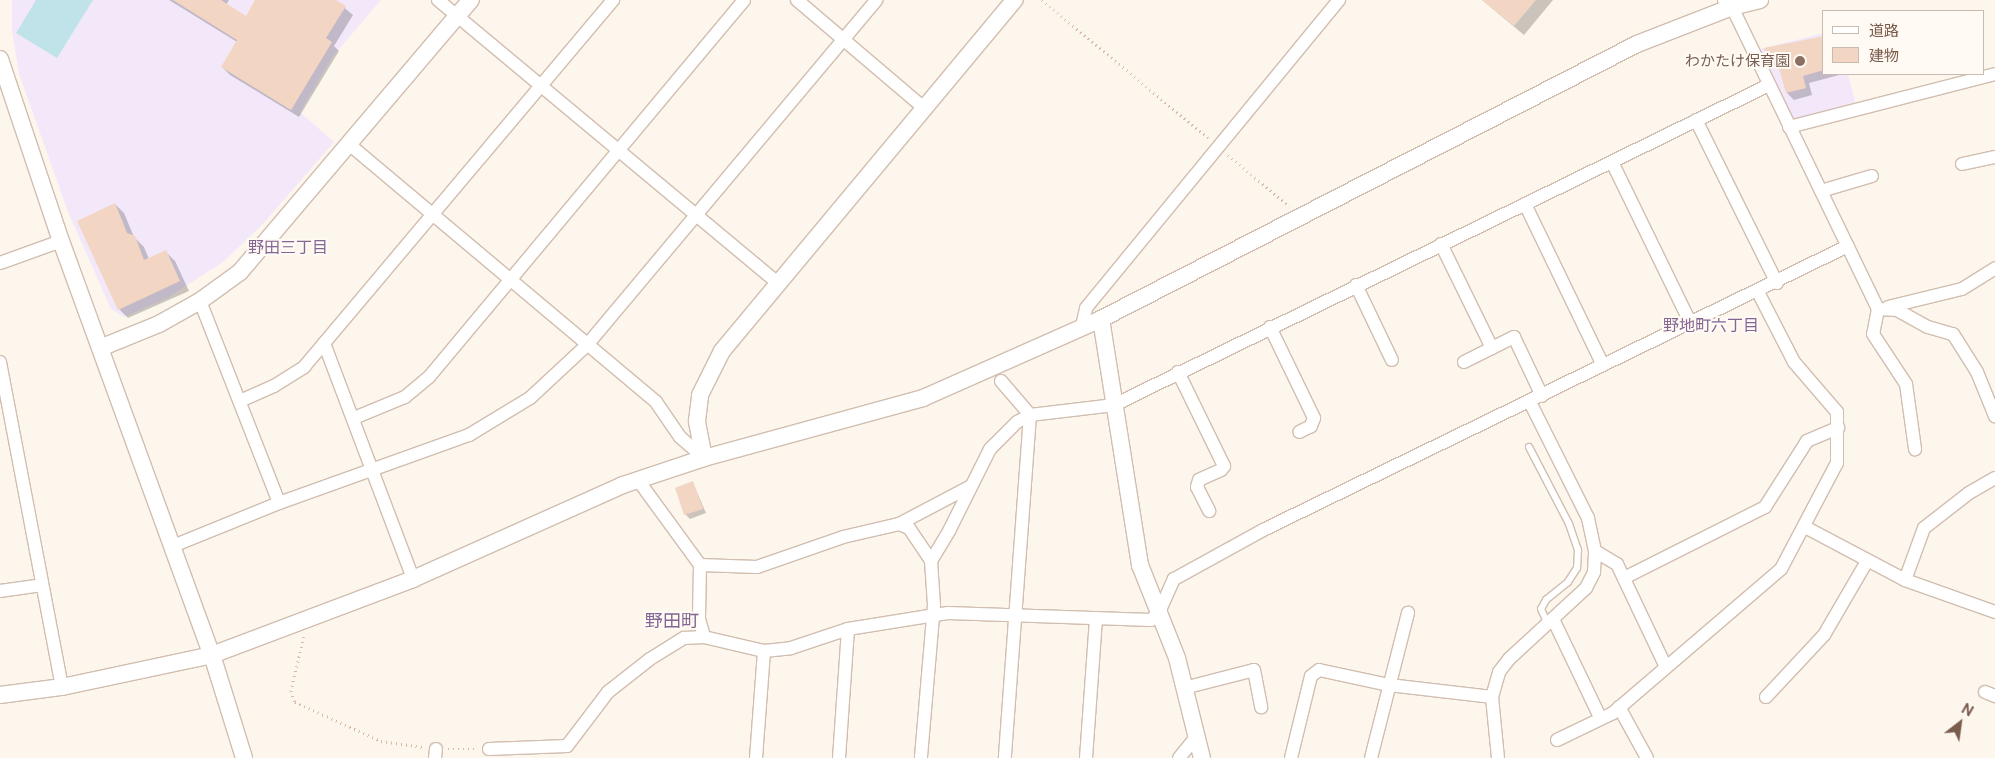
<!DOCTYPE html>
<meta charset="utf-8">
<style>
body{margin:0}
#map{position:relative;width:1995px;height:758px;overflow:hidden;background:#fdf6ec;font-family:"Public Sans","Noto Sans JP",sans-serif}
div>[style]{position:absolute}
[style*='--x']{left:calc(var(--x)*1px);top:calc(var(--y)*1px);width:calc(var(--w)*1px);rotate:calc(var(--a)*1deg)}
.education>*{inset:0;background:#f3e8fa}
.water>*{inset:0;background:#bfe3e8}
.shadow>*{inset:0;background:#0003}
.building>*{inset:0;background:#f3d5c3}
.path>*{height:2.5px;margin-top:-1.25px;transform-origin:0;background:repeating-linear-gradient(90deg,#d9b8a5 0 1px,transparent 0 5px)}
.roads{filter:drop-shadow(1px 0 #d1beb0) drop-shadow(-1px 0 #d1beb0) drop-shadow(0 1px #d1beb0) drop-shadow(0 -1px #d1beb0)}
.service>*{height:6px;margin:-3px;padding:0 3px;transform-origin:3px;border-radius:3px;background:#fff}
.minor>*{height:12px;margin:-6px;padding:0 6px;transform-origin:6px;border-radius:6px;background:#fff}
.tertiary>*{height:16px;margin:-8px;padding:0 8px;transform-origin:8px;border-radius:8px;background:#fff}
.dots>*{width:14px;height:14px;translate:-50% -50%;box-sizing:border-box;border:2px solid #fffaf3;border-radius:50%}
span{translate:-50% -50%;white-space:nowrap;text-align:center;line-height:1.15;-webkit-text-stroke:4px #fffaf3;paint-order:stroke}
.education-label{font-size:15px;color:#785e54}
.right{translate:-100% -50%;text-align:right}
.neighbourhood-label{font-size:16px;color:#846695}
.quarter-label{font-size:18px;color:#846695}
.legend{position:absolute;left:1822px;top:10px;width:162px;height:65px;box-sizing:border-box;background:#fffaf3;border:1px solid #cabbb1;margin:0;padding:6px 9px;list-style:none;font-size:15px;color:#7a5c4d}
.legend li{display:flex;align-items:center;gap:10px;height:25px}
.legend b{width:25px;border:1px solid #cabbb1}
.north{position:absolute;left:1935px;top:698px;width:50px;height:50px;-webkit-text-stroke:4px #fffaf3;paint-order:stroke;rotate:30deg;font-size:14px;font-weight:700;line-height:20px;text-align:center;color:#7a5c4d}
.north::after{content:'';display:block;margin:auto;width:18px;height:22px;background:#7a5c4d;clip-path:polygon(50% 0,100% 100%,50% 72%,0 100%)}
</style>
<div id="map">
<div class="education">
<div style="clip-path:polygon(12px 0,381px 0,333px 56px,300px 112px,334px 142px,263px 224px,223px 262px,169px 297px,124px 317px,111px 309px,68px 212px,19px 74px,12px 30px)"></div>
<div style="clip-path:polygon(1824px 33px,1824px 74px,1848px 74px,1855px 101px,1852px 104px,1795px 119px,1790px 117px,1760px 49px)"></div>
</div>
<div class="water">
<div style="clip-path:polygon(36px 0,93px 0,57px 58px,16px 33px)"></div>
</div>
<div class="shadow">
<div style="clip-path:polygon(169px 0,229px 0,226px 5px,246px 17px,257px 0,335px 0,353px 15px,334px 46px,339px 51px,299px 117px,230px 75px,222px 67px,237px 42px)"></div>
<div style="clip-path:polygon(1482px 0,1553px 0,1524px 35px)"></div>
<div style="clip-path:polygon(1824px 36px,1824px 74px,1843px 74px,1809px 83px,1812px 95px,1794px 100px,1787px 93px,1780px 65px,1775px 66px,1768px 59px)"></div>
<div style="clip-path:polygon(115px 204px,124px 213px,134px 237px,144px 247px,149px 259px,166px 252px,175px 261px,189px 291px,128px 318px,119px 309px)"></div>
<div style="clip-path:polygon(693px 483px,706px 513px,690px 519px,685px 514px)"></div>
</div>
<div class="building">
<div style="clip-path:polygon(173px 0,221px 0,246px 16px,255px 0,336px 0,346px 6px,326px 38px,332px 42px,291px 110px,221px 67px,237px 40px)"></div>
<div style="clip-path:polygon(1482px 0,1536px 0,1514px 26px)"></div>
<div style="clip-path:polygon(1824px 36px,1824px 70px,1803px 76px,1806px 88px,1786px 93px,1776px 58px,1767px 60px,1764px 48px)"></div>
<div style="clip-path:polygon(115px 203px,127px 233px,135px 236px,144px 260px,166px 250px,180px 281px,118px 310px,77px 221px)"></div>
<div style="clip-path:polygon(693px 481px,703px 509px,684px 515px,675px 488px)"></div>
</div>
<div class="path">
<div style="--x:1042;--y:0;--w:216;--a:39.7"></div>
<div style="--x:1228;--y:155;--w:80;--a:39.9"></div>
<div style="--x:304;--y:637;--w:56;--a:103.5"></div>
<div style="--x:291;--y:691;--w:12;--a:70"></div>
<div style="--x:295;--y:702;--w:94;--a:24.4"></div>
<div style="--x:381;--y:741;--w:42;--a:8.1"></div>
<div style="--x:448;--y:749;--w:29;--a:0"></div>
</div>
<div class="roads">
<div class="service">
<div style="--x:1529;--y:447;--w:87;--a:62.5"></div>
<div style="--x:1569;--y:524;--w:28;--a:71"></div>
<div style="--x:1578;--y:550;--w:18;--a:93"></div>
<div style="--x:1577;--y:568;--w:17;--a:123"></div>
<div style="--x:1568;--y:582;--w:28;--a:141"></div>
<div style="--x:1546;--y:600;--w:10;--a:119"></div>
<div style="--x:1541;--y:609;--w:17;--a:65"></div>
</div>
<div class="minor">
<div style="--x:438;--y:0;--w:444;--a:39.8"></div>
<div style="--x:797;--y:0;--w:168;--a:40.4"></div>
<div style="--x:1724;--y:0;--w:11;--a:41"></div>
<div style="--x:1732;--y:7;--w:335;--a:64.2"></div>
<div style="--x:1878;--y:309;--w:25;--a:101"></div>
<div style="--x:1873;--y:334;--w:60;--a:56.6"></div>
<div style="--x:1906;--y:384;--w:66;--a:82.1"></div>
<div style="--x:1696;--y:120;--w:182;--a:63.6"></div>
<div style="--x:1789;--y:127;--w:213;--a:-14.4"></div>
<div style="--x:350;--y:145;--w:400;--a:40"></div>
<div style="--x:656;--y:402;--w:42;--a:55.6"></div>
<div style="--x:680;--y:437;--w:32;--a:41"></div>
<div style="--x:1612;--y:162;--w:180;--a:64"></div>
<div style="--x:1962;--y:164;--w:34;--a:-12"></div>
<div style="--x:1821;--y:191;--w:53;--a:-16.4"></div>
<div style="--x:1525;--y:204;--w:179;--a:64.2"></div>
<div style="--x:1441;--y:244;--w:116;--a:63.9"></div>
<div style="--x:0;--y:263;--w:65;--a:-19.8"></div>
<div style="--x:1356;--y:285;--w:83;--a:64.4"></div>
<div style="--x:200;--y:301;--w:217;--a:68.6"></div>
<div style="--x:1888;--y:307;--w:76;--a:-13.7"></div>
<div style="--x:1962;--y:289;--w:39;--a:-32"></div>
<div style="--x:1878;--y:309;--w:19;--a:3"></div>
<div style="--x:1897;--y:310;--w:35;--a:29"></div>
<div style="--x:1928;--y:327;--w:26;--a:16"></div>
<div style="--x:1953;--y:334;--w:45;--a:57.7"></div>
<div style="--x:1977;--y:372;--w:48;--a:67.8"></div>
<div style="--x:1082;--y:326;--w:18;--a:-77"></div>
<div style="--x:1086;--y:308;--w:399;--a:-50.6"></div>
<div style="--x:1270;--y:327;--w:101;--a:64.2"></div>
<div style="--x:1314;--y:418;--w:9;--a:111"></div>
<div style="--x:1311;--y:426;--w:13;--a:153"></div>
<div style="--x:324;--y:343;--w:252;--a:69.3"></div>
<div style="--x:0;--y:362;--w:331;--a:79.2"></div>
<div style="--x:1464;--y:362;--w:56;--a:-26.6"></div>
<div style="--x:1514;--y:337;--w:65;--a:64.6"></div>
<div style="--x:1178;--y:372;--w:105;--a:63.9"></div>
<div style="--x:1224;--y:466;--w:5;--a:127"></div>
<div style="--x:1221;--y:470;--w:24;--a:156"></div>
<div style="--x:1199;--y:480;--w:7;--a:106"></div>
<div style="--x:1197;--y:487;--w:27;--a:63"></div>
<div style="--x:1001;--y:381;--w:45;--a:49.5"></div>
<div style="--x:1030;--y:415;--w:85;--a:-6.8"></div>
<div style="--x:1114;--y:405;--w:729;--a:-26.04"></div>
<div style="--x:240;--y:401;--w:37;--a:-24"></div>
<div style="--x:274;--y:386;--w:36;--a:-32"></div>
<div style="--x:304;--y:367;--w:480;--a:-49.9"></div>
<div style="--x:354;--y:418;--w:55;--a:-22.4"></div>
<div style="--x:405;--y:397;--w:31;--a:-40"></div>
<div style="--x:429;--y:377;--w:491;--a:-50.1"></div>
<div style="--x:638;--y:480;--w:105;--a:53.9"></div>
<div style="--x:700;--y:565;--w:57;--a:2"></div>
<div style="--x:757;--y:567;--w:91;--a:-19.2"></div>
<div style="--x:843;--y:537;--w:57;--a:-13.1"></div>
<div style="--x:899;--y:524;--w:11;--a:22"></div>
<div style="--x:909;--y:528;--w:40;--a:56"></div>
<div style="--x:931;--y:561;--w:44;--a:86.1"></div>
<div style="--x:934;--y:605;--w:154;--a:94.9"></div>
<div style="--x:899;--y:524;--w:81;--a:-27.8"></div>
<div style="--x:1805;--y:527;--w:113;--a:27.9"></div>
<div style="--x:1905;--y:580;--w:96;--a:19.6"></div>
<div style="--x:173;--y:546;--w:114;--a:-22.1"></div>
<div style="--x:279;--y:503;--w:202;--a:-19.7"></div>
<div style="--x:469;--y:435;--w:71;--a:-31.2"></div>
<div style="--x:530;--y:398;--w:78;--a:-42.9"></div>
<div style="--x:587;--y:345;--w:450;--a:-50"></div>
<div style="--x:1595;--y:551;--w:26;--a:31"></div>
<div style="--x:1617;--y:564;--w:114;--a:64.6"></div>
<div style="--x:931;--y:561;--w:37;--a:-59"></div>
<div style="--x:950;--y:529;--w:89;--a:-63.4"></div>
<div style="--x:990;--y:449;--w:38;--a:-45"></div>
<div style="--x:1017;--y:422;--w:15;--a:-28"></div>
<div style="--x:1030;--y:415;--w:344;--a:94.2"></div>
<div style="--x:700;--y:565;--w:54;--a:91.1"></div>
<div style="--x:699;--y:619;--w:19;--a:74"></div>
<div style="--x:1624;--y:578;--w:158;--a:-26.7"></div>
<div style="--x:1765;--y:507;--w:78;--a:-57.5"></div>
<div style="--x:1807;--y:441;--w:34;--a:-23"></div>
<div style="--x:1905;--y:580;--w:55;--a:-69.9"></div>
<div style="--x:1924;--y:528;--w:57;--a:-37.9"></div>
<div style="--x:1969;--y:493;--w:30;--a:-30"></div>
<div style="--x:0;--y:591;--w:42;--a:-8.1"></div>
<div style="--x:1553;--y:619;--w:109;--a:64.4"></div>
<div style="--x:1184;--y:688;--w:72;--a:-14.4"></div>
<div style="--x:1254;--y:670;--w:38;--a:79"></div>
<div style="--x:1985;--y:692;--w:11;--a:22"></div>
<div style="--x:1492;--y:697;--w:26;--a:-74"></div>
<div style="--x:1499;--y:672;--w:16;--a:-52"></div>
<div style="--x:1509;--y:659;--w:105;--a:-42.7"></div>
<div style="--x:1586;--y:588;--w:18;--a:-63"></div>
<div style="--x:1594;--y:572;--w:21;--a:-87"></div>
<div style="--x:1595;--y:551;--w:34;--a:-102"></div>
<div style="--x:1588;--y:518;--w:130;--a:-116.6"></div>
<div style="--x:1766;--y:697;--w:85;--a:-46.9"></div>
<div style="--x:1824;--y:635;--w:86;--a:-59.8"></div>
<div style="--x:1619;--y:707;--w:58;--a:61.2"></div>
<div style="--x:1557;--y:740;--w:62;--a:-25.7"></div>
<div style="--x:1613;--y:713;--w:221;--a:-40.6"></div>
<div style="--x:1781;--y:569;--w:120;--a:-62.2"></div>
<div style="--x:1837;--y:463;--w:51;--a:-90"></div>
<div style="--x:1837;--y:412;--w:66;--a:-130.7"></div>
<div style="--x:1794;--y:362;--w:79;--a:-117.2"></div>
<div style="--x:489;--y:749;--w:78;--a:-2.2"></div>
<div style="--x:567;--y:746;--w:68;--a:-52.8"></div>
<div style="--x:608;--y:692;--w:53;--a:-38.2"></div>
<div style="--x:650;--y:659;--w:40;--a:-32"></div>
<div style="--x:684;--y:638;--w:20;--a:-3"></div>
<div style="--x:704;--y:637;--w:62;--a:13.1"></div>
<div style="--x:764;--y:651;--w:27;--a:-6"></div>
<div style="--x:791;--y:648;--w:60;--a:-18.4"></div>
<div style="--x:848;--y:629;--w:101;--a:-9.1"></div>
<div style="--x:948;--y:613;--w:203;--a:2"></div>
<div style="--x:1151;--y:620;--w:13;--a:-48"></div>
<div style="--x:1160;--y:610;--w:34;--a:-66"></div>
<div style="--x:1174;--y:579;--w:102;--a:-28.8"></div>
<div style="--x:1263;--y:530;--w:650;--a:-25.9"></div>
<div style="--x:435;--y:758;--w:9;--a:-84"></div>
<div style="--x:756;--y:758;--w:107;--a:-85.7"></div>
<div style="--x:839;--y:758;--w:129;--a:-86"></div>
<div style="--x:1086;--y:758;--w:140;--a:-85.9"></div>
<div style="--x:1179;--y:758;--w:27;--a:-51"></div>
<div style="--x:1291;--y:758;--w:84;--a:-76.3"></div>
<div style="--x:1311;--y:676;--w:10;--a:-37"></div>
<div style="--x:1319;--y:670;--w:72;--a:12.1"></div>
<div style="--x:1389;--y:685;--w:104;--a:6.6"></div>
<div style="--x:1492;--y:697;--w:61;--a:84.4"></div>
<div style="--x:1371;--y:758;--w:150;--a:-75.7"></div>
</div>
<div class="tertiary">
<div style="--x:0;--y:59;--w:192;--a:71.5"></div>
<div style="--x:61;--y:241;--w:441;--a:70"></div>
<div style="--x:212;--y:655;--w:108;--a:72.7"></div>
<div style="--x:1101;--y:319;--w:249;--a:81"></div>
<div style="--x:1140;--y:565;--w:100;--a:68.3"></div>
<div style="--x:1177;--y:658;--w:103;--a:76"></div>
<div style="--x:100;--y:348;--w:64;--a:-22.1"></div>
<div style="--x:159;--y:324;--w:47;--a:-29.3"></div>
<div style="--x:200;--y:301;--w:49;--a:-35.9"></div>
<div style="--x:240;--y:272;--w:357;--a:-49.7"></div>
<div style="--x:704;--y:458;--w:38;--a:-101"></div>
<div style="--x:697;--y:421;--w:26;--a:-83"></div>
<div style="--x:700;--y:395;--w:49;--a:-63.4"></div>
<div style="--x:722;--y:351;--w:457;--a:-50.2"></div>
<div style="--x:0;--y:695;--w:63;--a:-7.4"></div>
<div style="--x:62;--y:687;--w:153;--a:-12"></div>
<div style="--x:212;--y:655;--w:215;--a:-20.7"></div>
<div style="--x:413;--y:579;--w:230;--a:-24.1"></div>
<div style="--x:623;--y:485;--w:85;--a:-18.4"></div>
<div style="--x:704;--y:458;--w:227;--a:-15.3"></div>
<div style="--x:923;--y:398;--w:195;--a:-23.9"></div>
<div style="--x:1101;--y:319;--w:602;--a:-27.16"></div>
<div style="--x:1637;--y:44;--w:102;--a:-21.3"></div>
<div style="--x:1732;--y:7;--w:29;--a:-14"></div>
</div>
</div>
<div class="dots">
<div style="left:1800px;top:61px;background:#8d6e63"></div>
</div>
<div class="education-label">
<span class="right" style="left:1790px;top:61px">わかたけ保育園</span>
</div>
<div class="neighbourhood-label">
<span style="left:288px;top:248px">野田三丁目</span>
<span style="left:1711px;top:326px">野地町六丁目</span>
</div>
<div class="quarter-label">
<span style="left:672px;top:621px">野田町</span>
</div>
<ul class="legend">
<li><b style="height:6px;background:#fff"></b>道路</li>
<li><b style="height:14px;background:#f3d5c3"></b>建物</li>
</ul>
<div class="north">N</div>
</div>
